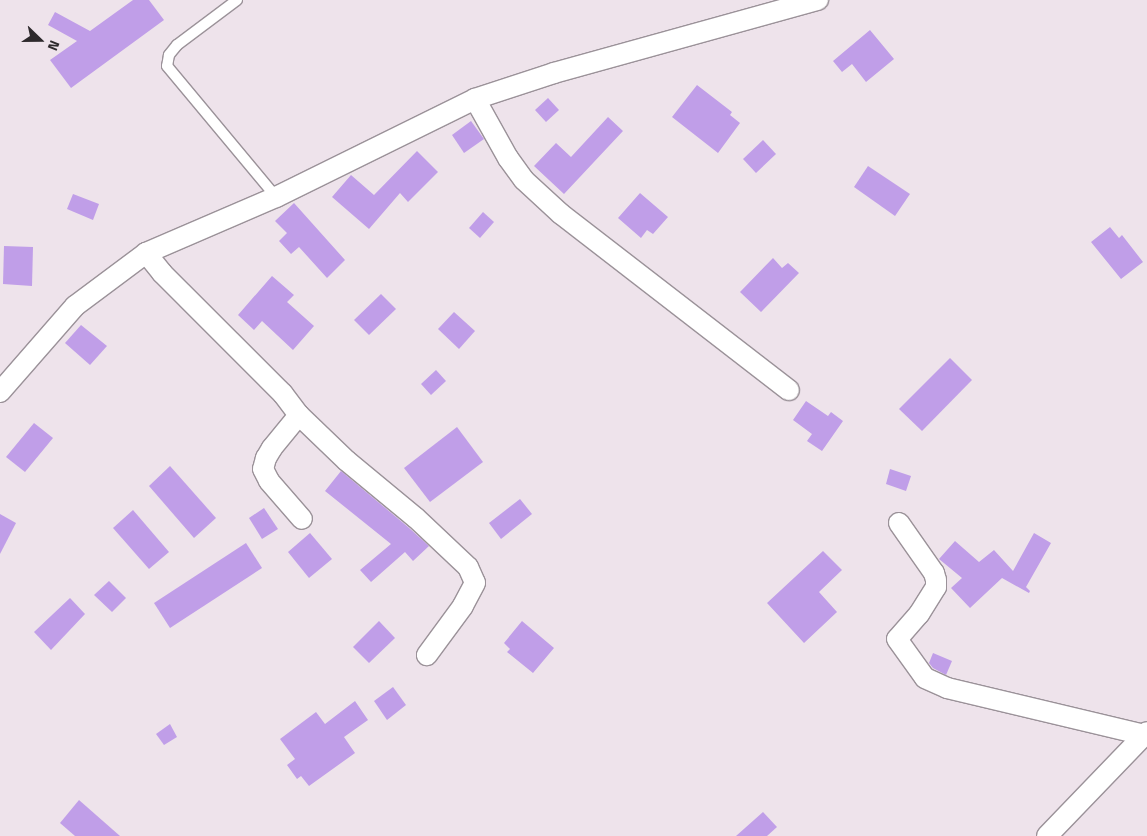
<!DOCTYPE html>
<style>
body{margin:0}
#map{position:relative;width:1147px;height:836px;overflow:hidden;background:#eee3eb;font-family:"Titillium Web",sans-serif}
div>[style]{position:absolute}
[style*='--x']{left:calc(var(--x)*1px);top:calc(var(--y)*1px);width:calc(var(--w)*1px);rotate:calc(var(--a)*1deg)}
.building>*{inset:0;background:#c09ee8}
.roads{filter:drop-shadow(1px 0 #9b9299) drop-shadow(-1px 0 #9b9299) drop-shadow(0 1px #9b9299) drop-shadow(0 -1px #9b9299)}
.lane>*{height:10px;margin:-5px;padding:0 5px;transform-origin:5px;border-radius:5px;background:#fff}
.street>*{height:20px;margin:-10px;padding:0 10px;transform-origin:10px;border-radius:10px;background:#fff}
span{translate:-50% -50%;white-space:nowrap;text-align:center;line-height:1.15;-webkit-text-stroke:4px #eee3eb;paint-order:stroke}
.north{position:absolute;left:15px;top:15px;width:50px;height:50px;-webkit-text-stroke:4px #eee3eb;paint-order:stroke;rotate:112deg;font-size:14px;font-weight:700;line-height:20px;text-align:center;color:#2e2a2d}
.north::after{content:'';display:block;margin:auto;width:18px;height:22px;background:#2e2a2d;clip-path:polygon(50% 0,100% 100%,50% 72%,0 100%)}
</style>
<div id="map">
<div class="building">
<div style="clip-path:polygon(133px 0,149px 0,164px 20px,71px 88px,50px 60px,77px 41px,48px 25px,55px 12px,90px 31px)"></div>
<div style="clip-path:polygon(870px 30px,894px 59px,866px 82px,852px 64px,842px 72px,833px 61px)"></div>
<div style="clip-path:polygon(697px 85px,732px 112px,730px 115px,740px 123px,718px 153px,672px 117px)"></div>
<div style="clip-path:polygon(548px 98px,559px 110px,546px 122px,535px 110px)"></div>
<div style="clip-path:polygon(608px 117px,623px 131px,564px 194px,534px 166px,556px 143px,571px 157px)"></div>
<div style="clip-path:polygon(471px 121px,484px 139px,464px 153px,452px 135px)"></div>
<div style="clip-path:polygon(763px 140px,776px 154px,756px 173px,743px 159px)"></div>
<div style="clip-path:polygon(417px 151px,438px 172px,408px 202px,400px 193px,369px 229px,332px 197px,351px 175px,374px 195px)"></div>
<div style="clip-path:polygon(868px 166px,910px 194px,895px 216px,854px 187px)"></div>
<div style="clip-path:polygon(640px 193px,668px 217px,653px 234px,647px 230px,641px 238px,618px 218px)"></div>
<div style="clip-path:polygon(73px 194px,99px 204px,93px 220px,67px 209px)"></div>
<div style="clip-path:polygon(294px 203px,345px 260px,327px 278px,299px 247px,291px 254px,279px 241px,287px 233px,275px 221px)"></div>
<div style="clip-path:polygon(483px 212px,494px 222px,480px 238px,469px 228px)"></div>
<div style="clip-path:polygon(1110px 227px,1119px 238px,1122px 235px,1143px 262px,1121px 279px,1091px 242px)"></div>
<div style="clip-path:polygon(4px 246px,33px 247px,32px 286px,3px 284px)"></div>
<div style="clip-path:polygon(773px 258px,782px 268px,788px 263px,799px 273px,761px 312px,740px 292px)"></div>
<div style="clip-path:polygon(272px 276px,294px 295px,287px 302px,314px 326px,293px 350px,262px 321px,254px 330px,238px 315px)"></div>
<div style="clip-path:polygon(381px 294px,396px 309px,369px 335px,354px 320px)"></div>
<div style="clip-path:polygon(454px 312px,475px 331px,459px 349px,438px 329px)"></div>
<div style="clip-path:polygon(81px 325px,107px 346px,90px 365px,65px 343px)"></div>
<div style="clip-path:polygon(950px 358px,972px 380px,922px 431px,899px 409px)"></div>
<div style="clip-path:polygon(436px 370px,446px 381px,431px 395px,421px 384px)"></div>
<div style="clip-path:polygon(806px 401px,828px 416px,831px 412px,843px 421px,822px 451px,807px 441px,812px 434px,793px 420px)"></div>
<div style="clip-path:polygon(34px 423px,53px 438px,25px 472px,6px 457px)"></div>
<div style="clip-path:polygon(457px 427px,483px 462px,430px 502px,404px 468px)"></div>
<div style="clip-path:polygon(170px 466px,216px 518px,194px 538px,149px 486px)"></div>
<div style="clip-path:polygon(890px 469px,911px 476px,906px 491px,886px 484px)"></div>
<div style="clip-path:polygon(341px 471px,408px 527px,429px 546px,413px 561px,405px 552px,371px 582px,360px 570px,391px 544px,325px 491px)"></div>
<div style="clip-path:polygon(520px 499px,532px 514px,501px 539px,489px 523px)"></div>
<div style="clip-path:polygon(264px 508px,278px 529px,262px 539px,249px 518px)"></div>
<div style="clip-path:polygon(133px 510px,169px 552px,149px 569px,113px 528px)"></div>
<div style="clip-path:polygon(0 514px,16px 523px,0 554px)"></div>
<div style="clip-path:polygon(310px 533px,332px 559px,309px 578px,288px 552px)"></div>
<div style="clip-path:polygon(1034px 533px,1051px 543px,1026px 587px,1030px 591px,1029px 593px,1002px 578px,970px 608px,951px 588px,962px 578px,939px 559px,955px 541px,979px 562px,994px 550px,1013px 571px)"></div>
<div style="clip-path:polygon(246px 543px,262px 568px,170px 628px,154px 603px)"></div>
<div style="clip-path:polygon(823px 551px,842px 570px,819px 592px,837px 612px,804px 643px,767px 603px)"></div>
<div style="clip-path:polygon(109px 581px,126px 598px,112px 612px,94px 595px)"></div>
<div style="clip-path:polygon(70px 598px,85px 614px,51px 650px,34px 632px)"></div>
<div style="clip-path:polygon(379px 621px,395px 638px,369px 663px,353px 647px)"></div>
<div style="clip-path:polygon(522px 621px,554px 648px,533px 673px,507px 652px,510px 649px,504px 643px)"></div>
<div style="clip-path:polygon(933px 653px,952px 661px,946px 675px,933px 668px,929px 663px)"></div>
<div style="clip-path:polygon(393px 687px,406px 705px,387px 720px,374px 701px)"></div>
<div style="clip-path:polygon(355px 701px,368px 720px,344px 737px,355px 753px,309px 786px,301px 776px,297px 779px,287px 765px,295px 759px,280px 739px,316px 712px,325px 724px)"></div>
<div style="clip-path:polygon(170px 724px,177px 737px,164px 745px,156px 734px)"></div>
<div style="clip-path:polygon(79px 800px,120px 836px,75px 836px,60px 823px)"></div>
<div style="clip-path:polygon(763px 812px,777px 827px,767px 836px,736px 836px)"></div>
</div>
<div class="roads">
<div class="lane">
<div style="--x:237;--y:0;--w:75;--a:143.1"></div>
<div style="--x:177;--y:45;--w:13;--a:129"></div>
<div style="--x:169;--y:55;--w:11;--a:100"></div>
<div style="--x:167;--y:66;--w:170;--a:50.2"></div>
</div>
<div class="street">
<div style="--x:475;--y:99;--w:68;--a:60.8"></div>
<div style="--x:508;--y:158;--w:27;--a:54"></div>
<div style="--x:524;--y:180;--w:50;--a:42.6"></div>
<div style="--x:561;--y:214;--w:288;--a:37.7"></div>
<div style="--x:146;--y:253;--w:26;--a:51"></div>
<div style="--x:162;--y:273;--w:171;--a:45"></div>
<div style="--x:283;--y:394;--w:26;--a:53"></div>
<div style="--x:299;--y:415;--w:66;--a:43.8"></div>
<div style="--x:347;--y:461;--w:89;--a:39.6"></div>
<div style="--x:416;--y:518;--w:71;--a:43.3"></div>
<div style="--x:468;--y:567;--w:17;--a:66"></div>
<div style="--x:475;--y:583;--w:26;--a:118"></div>
<div style="--x:463;--y:606;--w:61;--a:126.3"></div>
<div style="--x:0;--y:392;--w:114;--a:-48.9"></div>
<div style="--x:75;--y:306;--w:89;--a:-36.7"></div>
<div style="--x:146;--y:253;--w:142;--a:-23.3"></div>
<div style="--x:276;--y:197;--w:222;--a:-26.2"></div>
<div style="--x:475;--y:99;--w:83;--a:-18.2"></div>
<div style="--x:554;--y:73;--w:274;--a:-15.5"></div>
<div style="--x:299;--y:415;--w:43;--a:129.3"></div>
<div style="--x:272;--y:448;--w:12;--a:121"></div>
<div style="--x:266;--y:458;--w:11;--a:105"></div>
<div style="--x:263;--y:469;--w:13;--a:63"></div>
<div style="--x:269;--y:481;--w:50;--a:49"></div>
<div style="--x:899;--y:523;--w:61;--a:55"></div>
<div style="--x:934;--y:573;--w:7;--a:74"></div>
<div style="--x:936;--y:580;--w:7;--a:90"></div>
<div style="--x:936;--y:587;--w:32;--a:122"></div>
<div style="--x:919;--y:614;--w:33;--a:131"></div>
<div style="--x:897;--y:639;--w:48;--a:54.3"></div>
<div style="--x:925;--y:678;--w:24;--a:24"></div>
<div style="--x:947;--y:688;--w:203;--a:13.4"></div>
<div style="--x:1047;--y:836;--w:144;--a:-46.1"></div>
</div>
</div>
<div class="north">N</div>
</div>
